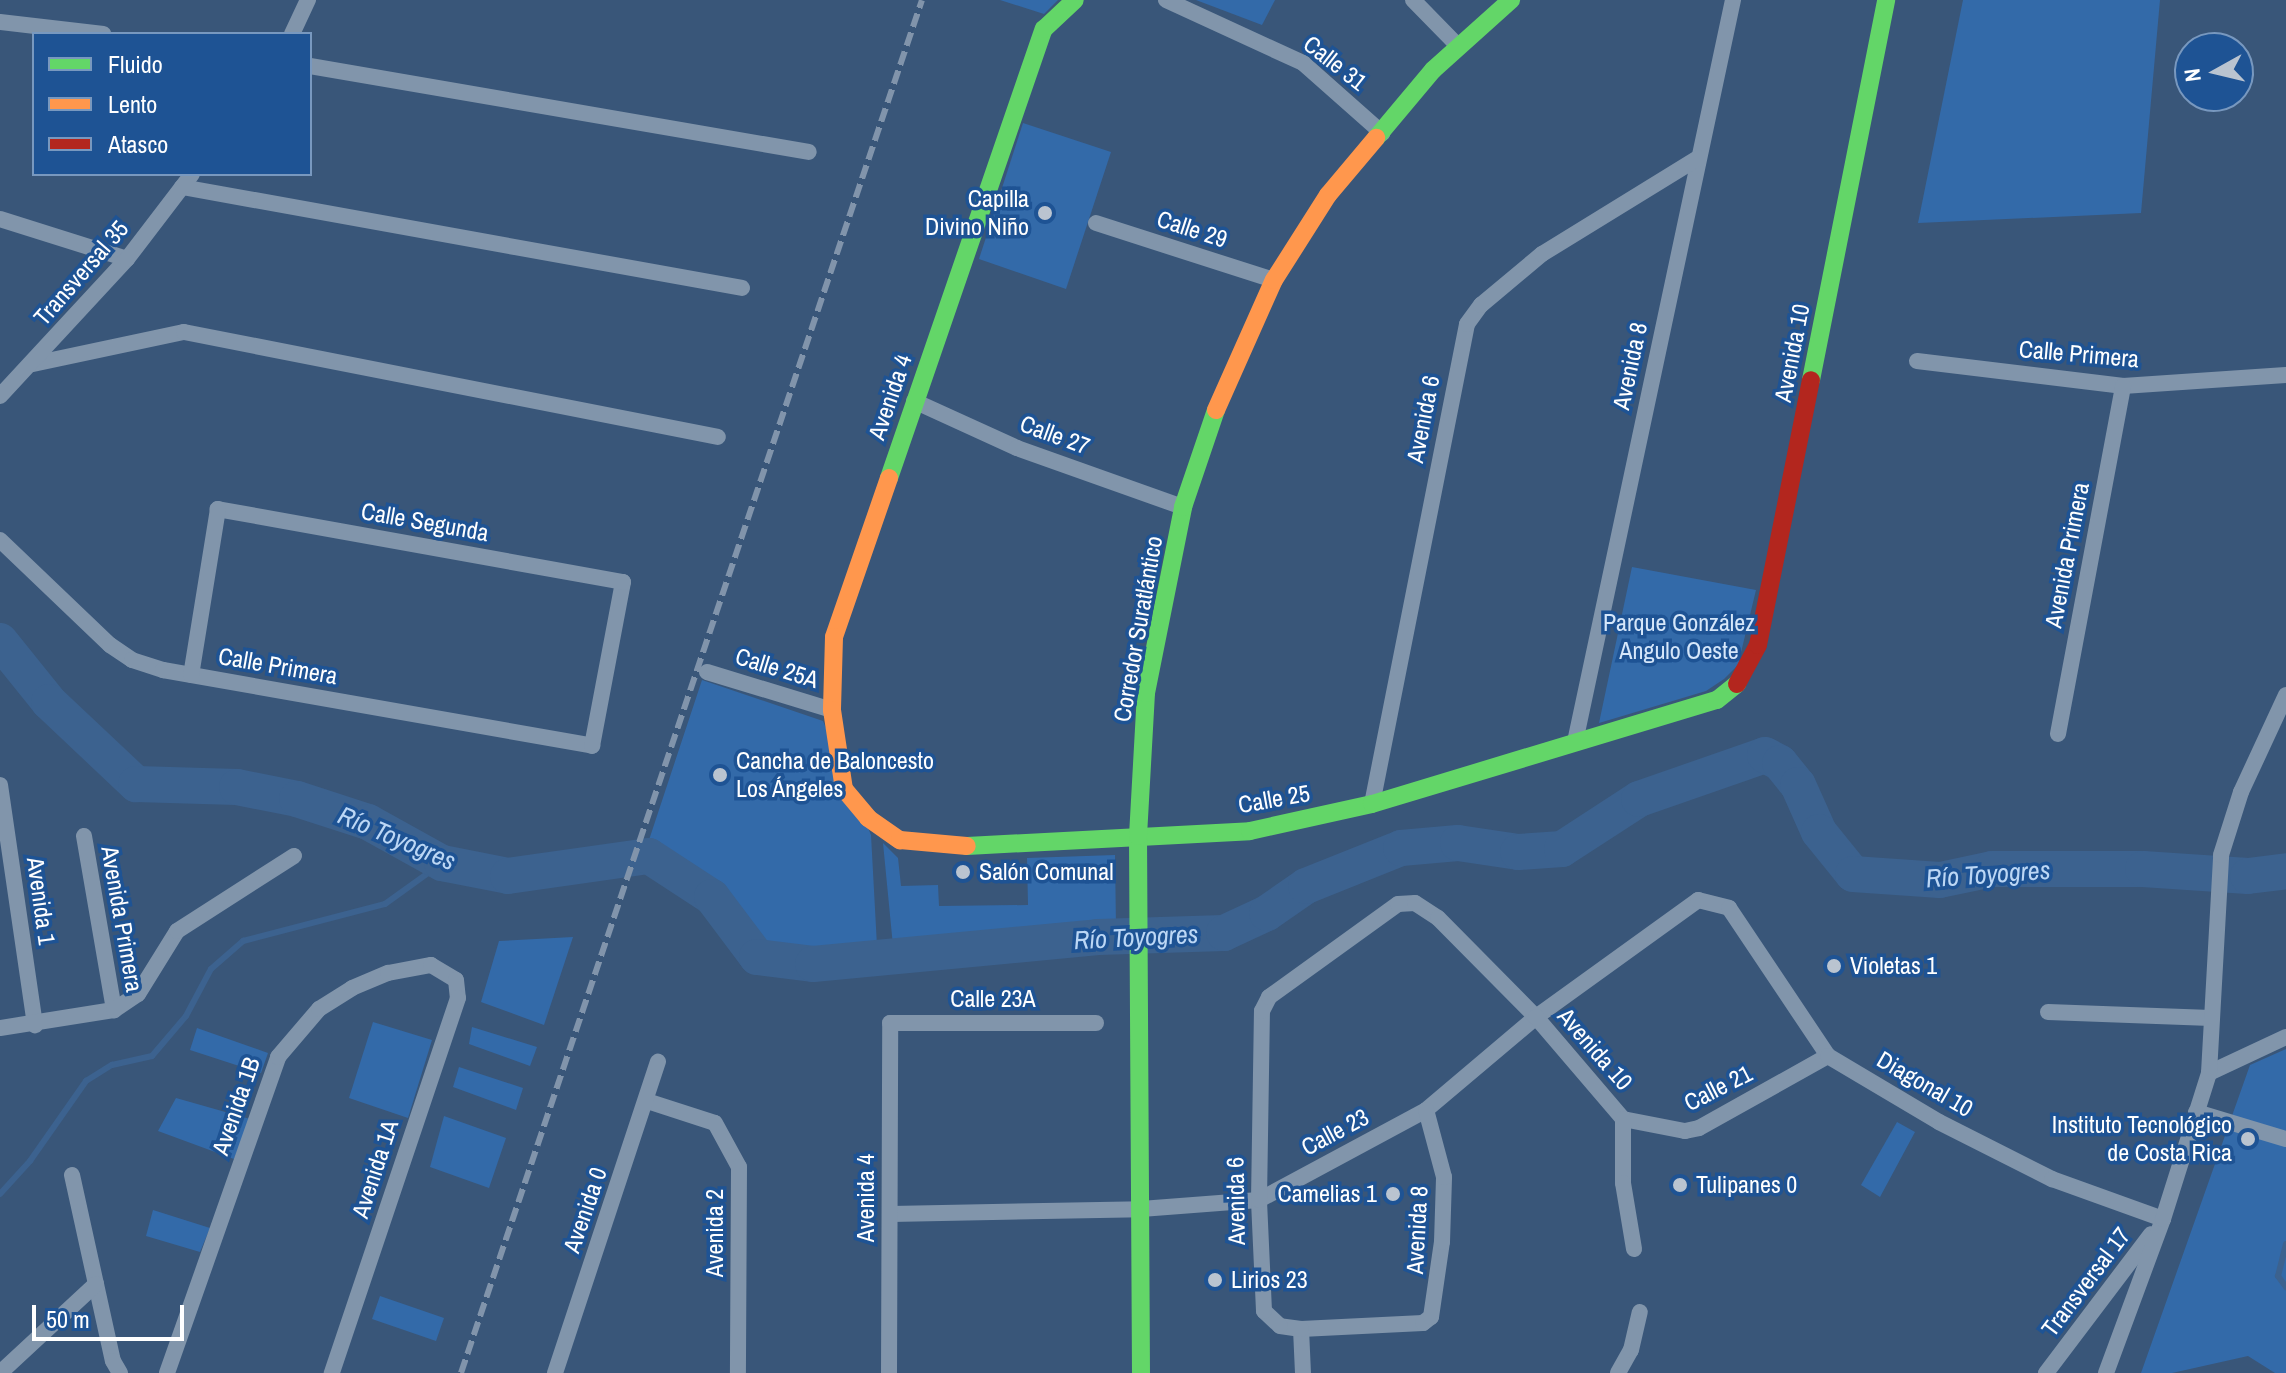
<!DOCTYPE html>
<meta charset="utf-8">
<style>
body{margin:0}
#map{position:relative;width:2286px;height:1373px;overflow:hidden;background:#395679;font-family:"Archivo Narrow",sans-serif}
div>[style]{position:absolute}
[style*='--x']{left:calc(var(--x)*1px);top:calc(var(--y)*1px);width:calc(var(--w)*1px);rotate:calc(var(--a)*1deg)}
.green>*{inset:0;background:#336aa9}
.stream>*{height:6px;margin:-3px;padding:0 3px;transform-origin:3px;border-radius:3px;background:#3c628f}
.river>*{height:36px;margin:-18px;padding:0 18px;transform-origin:18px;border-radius:18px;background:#3c628f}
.street>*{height:16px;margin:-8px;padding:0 8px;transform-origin:8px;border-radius:8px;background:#8195ab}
.fast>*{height:18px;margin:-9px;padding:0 9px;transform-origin:9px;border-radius:9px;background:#63d668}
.slow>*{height:18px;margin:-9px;padding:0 9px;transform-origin:9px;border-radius:9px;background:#ff974d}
.jam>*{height:18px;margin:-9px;padding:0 9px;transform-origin:9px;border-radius:9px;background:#b3261e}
.rail>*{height:6px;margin-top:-3px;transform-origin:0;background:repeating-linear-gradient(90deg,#8194ab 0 14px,transparent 0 20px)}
.dots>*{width:22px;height:22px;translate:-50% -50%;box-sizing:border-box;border:4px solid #1e5394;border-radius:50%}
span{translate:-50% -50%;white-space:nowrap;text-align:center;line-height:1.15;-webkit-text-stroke:7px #1e5394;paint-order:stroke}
.street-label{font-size:24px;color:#fff}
.poi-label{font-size:24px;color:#fff}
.right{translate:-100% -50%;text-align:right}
.left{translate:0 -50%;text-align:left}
.park-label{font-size:24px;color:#d6e7fa}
.water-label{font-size:26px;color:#bcd7f5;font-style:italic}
.legend{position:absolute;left:32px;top:32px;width:280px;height:144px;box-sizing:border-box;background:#1e5394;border:2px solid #7898bf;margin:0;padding:10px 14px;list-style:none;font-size:24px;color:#fff}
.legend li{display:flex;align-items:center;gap:16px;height:40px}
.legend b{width:40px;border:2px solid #7898bf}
.north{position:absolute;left:2174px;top:32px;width:80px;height:80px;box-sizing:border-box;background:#1e5394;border:2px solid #7898bf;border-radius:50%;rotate:262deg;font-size:22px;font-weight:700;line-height:32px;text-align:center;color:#fff}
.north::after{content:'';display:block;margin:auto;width:28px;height:36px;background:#bac4d0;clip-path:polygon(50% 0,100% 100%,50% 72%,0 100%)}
.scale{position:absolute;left:32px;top:1305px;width:152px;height:36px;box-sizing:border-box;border:4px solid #fff;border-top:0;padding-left:10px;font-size:24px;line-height:28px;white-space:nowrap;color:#fff;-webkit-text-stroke:6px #1e5394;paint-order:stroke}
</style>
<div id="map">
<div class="green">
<div style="clip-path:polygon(1000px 0,1058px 0,1044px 14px)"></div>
<div style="clip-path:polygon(1196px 0,1275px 0,1262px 25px)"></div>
<div style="clip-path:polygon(1963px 0,2160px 0,2141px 213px,1918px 223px)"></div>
<div style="clip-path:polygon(1023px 123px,1111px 152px,1066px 289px,979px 259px)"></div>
<div style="clip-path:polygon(1632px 567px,1756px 590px,1738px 665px,1724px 679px,1706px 691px,1599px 723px)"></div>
<div style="clip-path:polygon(702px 680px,823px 721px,871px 835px,877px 946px,811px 951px,763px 947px,722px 889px,647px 846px)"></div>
<div style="clip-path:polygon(883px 843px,898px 858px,901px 886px,938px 885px,939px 906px,1028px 905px,1027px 858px,1115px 855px,1116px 927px,971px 935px,893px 946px)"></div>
<div style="clip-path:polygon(573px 937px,544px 1025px,481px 1002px,499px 941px)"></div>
<div style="clip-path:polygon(373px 1022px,432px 1040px,408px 1118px,349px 1098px)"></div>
<div style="clip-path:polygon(472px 1027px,537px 1047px,530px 1066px,469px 1044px)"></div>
<div style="clip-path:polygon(197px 1028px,268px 1053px,261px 1073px,190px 1050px)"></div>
<div style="clip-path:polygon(2286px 1049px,2286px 1373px,2275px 1373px,2248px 1356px,2172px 1373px,2141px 1373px,2250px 1065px)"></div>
<div style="clip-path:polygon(459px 1067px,523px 1088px,516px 1110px,453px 1087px)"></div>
<div style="clip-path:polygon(176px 1098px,250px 1119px,234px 1159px,158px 1131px)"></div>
<div style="clip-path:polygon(444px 1116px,506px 1138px,489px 1188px,430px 1167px)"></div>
<div style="clip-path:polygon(1897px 1122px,1915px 1132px,1880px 1197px,1861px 1185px)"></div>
<div style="clip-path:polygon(153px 1210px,210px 1228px,200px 1252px,146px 1236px)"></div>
<div style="clip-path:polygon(380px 1296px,444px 1318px,436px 1341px,372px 1319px)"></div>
</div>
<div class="stream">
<div style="--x:0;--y:1194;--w:45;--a:-47.7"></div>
<div style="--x:30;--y:1161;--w:98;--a:-55"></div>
<div style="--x:86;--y:1081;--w:31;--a:-32"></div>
<div style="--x:112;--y:1065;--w:41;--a:-12.7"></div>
<div style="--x:152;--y:1056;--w:52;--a:-49.6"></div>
<div style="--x:186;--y:1016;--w:53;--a:-62"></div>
<div style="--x:211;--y:969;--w:43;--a:-41.2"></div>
<div style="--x:243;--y:941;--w:147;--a:-14.6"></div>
<div style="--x:385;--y:904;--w:70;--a:-35.7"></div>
<div style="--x:2286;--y:1244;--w:33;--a:104"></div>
<div style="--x:2278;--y:1276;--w:14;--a:54"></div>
</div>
<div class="river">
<div style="--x:0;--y:641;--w:78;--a:51.2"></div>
<div style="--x:49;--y:702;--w:120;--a:43.3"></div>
<div style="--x:136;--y:784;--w:101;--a:1.7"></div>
<div style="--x:237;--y:787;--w:61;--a:11.3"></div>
<div style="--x:297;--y:799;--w:75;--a:17.9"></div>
<div style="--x:368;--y:822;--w:85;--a:29"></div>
<div style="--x:442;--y:863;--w:67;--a:11.1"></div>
<div style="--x:508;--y:876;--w:142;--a:-8.1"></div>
<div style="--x:649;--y:856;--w:75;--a:33.1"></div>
<div style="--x:712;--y:897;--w:75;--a:53.1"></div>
<div style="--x:757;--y:957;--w:56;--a:7.1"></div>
<div style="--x:813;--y:964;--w:286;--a:-5.4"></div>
<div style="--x:1098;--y:937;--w:126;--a:-1.8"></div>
<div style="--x:1224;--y:933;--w:47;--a:-24.9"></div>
<div style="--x:1267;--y:913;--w:47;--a:-34.7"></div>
<div style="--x:1306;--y:886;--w:102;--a:-21.8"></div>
<div style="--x:1401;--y:848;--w:57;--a:-5"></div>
<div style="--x:1458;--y:843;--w:61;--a:8.5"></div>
<div style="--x:1518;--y:852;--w:44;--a:-3.9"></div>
<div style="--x:1562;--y:849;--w:92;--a:-33"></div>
<div style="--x:1639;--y:799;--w:133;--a:-19.2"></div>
<div style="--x:1765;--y:755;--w:17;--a:28"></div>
<div style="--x:1780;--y:763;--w:28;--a:51"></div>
<div style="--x:1798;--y:785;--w:51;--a:65.9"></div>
<div style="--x:1819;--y:832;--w:54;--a:51"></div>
<div style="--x:1853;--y:874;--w:87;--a:3.9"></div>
<div style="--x:1940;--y:880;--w:53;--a:-11.9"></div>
<div style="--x:1992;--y:869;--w:151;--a:0"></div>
<div style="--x:2143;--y:869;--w:105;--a:3.8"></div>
<div style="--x:2248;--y:876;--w:38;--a:-7"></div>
</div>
<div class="street">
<div style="--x:1166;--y:0;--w:151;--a:24.7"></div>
<div style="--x:1303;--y:63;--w:106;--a:41.5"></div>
<div style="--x:1413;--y:0;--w:63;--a:45.6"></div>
<div style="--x:0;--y:22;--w:104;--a:6.6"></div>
<div style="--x:292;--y:34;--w:38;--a:-65"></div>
<div style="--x:310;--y:66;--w:506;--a:9.78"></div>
<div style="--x:182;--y:187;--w:569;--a:10.22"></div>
<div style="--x:0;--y:219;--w:133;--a:17.5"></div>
<div style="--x:1096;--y:223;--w:187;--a:17.8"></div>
<div style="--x:1917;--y:361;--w:208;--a:6.9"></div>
<div style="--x:2123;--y:386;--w:163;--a:-3.9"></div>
<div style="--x:33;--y:364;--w:154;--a:-12"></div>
<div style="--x:184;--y:332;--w:544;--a:11.12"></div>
<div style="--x:0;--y:396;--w:187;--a:-47.2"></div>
<div style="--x:127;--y:259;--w:107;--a:-52.6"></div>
<div style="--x:914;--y:401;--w:113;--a:24.5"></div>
<div style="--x:1017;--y:448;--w:176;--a:19.6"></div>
<div style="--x:0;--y:540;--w:152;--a:43.7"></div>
<div style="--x:110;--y:645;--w:27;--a:34"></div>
<div style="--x:132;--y:660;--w:33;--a:18"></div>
<div style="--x:163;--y:670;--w:436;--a:10"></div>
<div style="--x:592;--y:746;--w:167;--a:-79.3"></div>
<div style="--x:623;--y:582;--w:412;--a:-169.8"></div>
<div style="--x:218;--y:509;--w:168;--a:99.2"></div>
<div style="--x:707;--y:672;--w:131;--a:16.9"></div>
<div style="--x:2058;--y:734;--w:354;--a:-79.4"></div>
<div style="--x:1575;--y:742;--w:759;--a:-77.98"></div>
<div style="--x:0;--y:785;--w:243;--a:81.7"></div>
<div style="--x:1372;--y:804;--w:489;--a:-78.8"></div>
<div style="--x:1467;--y:324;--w:24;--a:-54"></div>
<div style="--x:1481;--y:305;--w:80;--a:-39.9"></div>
<div style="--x:1542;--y:254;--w:183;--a:-31.6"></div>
<div style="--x:84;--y:836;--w:177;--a:80.2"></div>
<div style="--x:2048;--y:1012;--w:163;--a:2.1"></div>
<div style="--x:0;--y:1028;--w:115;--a:-9"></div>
<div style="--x:114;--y:1010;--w:29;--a:-34"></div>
<div style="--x:138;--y:994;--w:74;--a:-58.2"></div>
<div style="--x:177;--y:931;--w:139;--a:-32.7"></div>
<div style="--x:2209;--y:1073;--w:85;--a:-25.1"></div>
<div style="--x:647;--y:1101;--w:71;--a:17.9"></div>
<div style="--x:715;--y:1123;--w:50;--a:61.4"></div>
<div style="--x:739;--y:1167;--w:206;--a:90.3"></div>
<div style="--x:2196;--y:1112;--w:94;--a:16.7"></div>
<div style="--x:1623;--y:1119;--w:63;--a:11"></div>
<div style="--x:1685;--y:1131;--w:14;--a:-12"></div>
<div style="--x:1699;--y:1128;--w:148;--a:-29.2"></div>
<div style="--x:72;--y:1175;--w:190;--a:77.6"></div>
<div style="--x:113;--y:1361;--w:14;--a:60"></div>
<div style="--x:891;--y:1214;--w:250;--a:-1.1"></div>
<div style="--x:1141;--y:1209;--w:118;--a:-4.4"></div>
<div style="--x:1259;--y:1200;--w:190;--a:-28.3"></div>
<div style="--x:1426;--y:1110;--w:144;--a:-40.2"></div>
<div style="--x:1536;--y:1017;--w:200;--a:-35.8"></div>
<div style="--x:1698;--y:900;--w:32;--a:14"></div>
<div style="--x:1729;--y:908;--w:178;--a:56.2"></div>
<div style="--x:1828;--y:1056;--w:129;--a:30.7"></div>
<div style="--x:1939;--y:1122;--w:127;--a:26.8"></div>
<div style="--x:2052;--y:1179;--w:118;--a:19.8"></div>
<div style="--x:1301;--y:1329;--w:122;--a:-2.8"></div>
<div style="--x:1423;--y:1323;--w:10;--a:-37"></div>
<div style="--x:1431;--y:1317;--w:76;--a:-81.7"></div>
<div style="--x:1442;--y:1242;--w:65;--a:-88.2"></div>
<div style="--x:1444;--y:1177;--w:69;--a:-105"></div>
<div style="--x:0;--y:1373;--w:131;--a:-42.8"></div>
<div style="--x:167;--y:1373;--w:335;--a:-70.6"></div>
<div style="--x:278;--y:1057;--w:63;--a:-49.5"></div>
<div style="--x:319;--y:1009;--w:39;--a:-32"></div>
<div style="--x:352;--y:988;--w:39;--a:-23"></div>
<div style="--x:388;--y:973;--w:44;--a:-10.5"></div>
<div style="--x:431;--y:965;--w:29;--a:31"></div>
<div style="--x:456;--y:980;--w:18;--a:84"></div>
<div style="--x:458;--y:998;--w:396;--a:108.6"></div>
<div style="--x:555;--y:1373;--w:328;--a:-71.7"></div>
<div style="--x:889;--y:1373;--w:350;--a:-89.8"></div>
<div style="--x:890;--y:1023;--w:206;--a:0"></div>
<div style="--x:1303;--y:1373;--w:44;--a:-92.6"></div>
<div style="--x:1301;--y:1329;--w:21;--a:-172"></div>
<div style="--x:1280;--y:1326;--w:22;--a:-137"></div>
<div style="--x:1264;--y:1311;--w:111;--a:-92.6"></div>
<div style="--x:1259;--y:1200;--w:189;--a:-89.1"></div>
<div style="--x:1262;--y:1011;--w:16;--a:-63"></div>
<div style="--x:1269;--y:997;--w:159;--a:-35.8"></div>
<div style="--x:1398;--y:904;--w:17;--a:-3"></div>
<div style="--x:1415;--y:903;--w:27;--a:33"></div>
<div style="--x:1438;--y:918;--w:139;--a:45.3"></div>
<div style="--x:1536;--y:1017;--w:134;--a:49.5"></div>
<div style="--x:1623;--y:1119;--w:64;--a:90"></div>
<div style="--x:1623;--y:1183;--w:67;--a:80.5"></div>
<div style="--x:1618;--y:1373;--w:26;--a:-61"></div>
<div style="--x:1631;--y:1350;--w:39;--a:-77"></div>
<div style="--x:2046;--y:1373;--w:174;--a:-52.9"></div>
<div style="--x:2106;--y:1373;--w:164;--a:-69.7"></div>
<div style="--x:2163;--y:1219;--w:153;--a:-72.5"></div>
<div style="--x:2209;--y:1073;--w:218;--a:-86.8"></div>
<div style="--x:2221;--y:855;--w:66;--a:-72.4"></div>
<div style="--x:2241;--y:792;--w:107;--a:-65.1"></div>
</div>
<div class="fast">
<div style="--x:1376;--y:138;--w:89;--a:-50"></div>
<div style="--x:1433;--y:70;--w:105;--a:-41.9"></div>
<div style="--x:1811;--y:380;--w:387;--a:-78.8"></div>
<div style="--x:889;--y:478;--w:475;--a:-71"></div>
<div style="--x:1044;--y:29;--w:42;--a:-43.1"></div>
<div style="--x:967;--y:846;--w:283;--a:-3"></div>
<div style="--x:1250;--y:831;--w:125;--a:-12.5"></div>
<div style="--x:1372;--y:804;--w:360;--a:-16.8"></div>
<div style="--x:1717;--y:700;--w:26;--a:-39"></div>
<div style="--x:1141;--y:1373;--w:537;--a:-90.32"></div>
<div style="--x:1138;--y:836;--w:143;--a:-86.8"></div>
<div style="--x:1146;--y:693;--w:190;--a:-78.7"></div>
<div style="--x:1183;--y:507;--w:102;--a:-71.2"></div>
</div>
<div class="slow">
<div style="--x:1216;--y:410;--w:142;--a:-66"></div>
<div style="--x:1274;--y:280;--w:101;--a:-57.6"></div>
<div style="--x:1328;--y:195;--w:75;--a:-49.9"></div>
<div style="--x:889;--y:478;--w:168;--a:109.1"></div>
<div style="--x:834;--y:637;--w:73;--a:91.6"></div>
<div style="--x:832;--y:710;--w:80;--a:81.4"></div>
<div style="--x:844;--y:789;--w:38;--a:50"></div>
<div style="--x:868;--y:818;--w:39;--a:35"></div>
<div style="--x:900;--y:840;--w:67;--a:5.1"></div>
</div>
<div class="jam">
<div style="--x:1737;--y:684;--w:44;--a:-61.7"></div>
<div style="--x:1758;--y:645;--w:270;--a:-78.7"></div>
</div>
<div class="rail">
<div style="--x:461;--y:1373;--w:1448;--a:-71.44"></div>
</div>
<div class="dots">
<div style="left:1045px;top:213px;background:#bac4d0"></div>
<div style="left:720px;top:775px;background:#bac4d0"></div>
<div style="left:963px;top:872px;background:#bac4d0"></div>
<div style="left:1834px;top:966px;background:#bac4d0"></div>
<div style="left:2248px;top:1139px;background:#bac4d0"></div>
<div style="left:1680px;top:1185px;background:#bac4d0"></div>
<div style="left:1393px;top:1194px;background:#bac4d0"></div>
<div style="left:1215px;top:1280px;background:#bac4d0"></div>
</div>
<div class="street-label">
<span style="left:1335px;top:63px;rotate:38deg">Calle 31</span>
<span style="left:1192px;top:229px;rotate:18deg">Calle 29</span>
<span style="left:81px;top:273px;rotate:-49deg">Transversal 35</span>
<span style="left:1792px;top:353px;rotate:-79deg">Avenida 10</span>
<span style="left:2079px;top:354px;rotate:5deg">Calle Primera</span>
<span style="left:1630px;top:366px;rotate:-78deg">Avenida 8</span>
<span style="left:890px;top:397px;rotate:-71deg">Avenida 4</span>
<span style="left:1423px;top:419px;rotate:-79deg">Avenida 6</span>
<span style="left:1055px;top:435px;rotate:20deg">Calle 27</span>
<span style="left:425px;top:522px;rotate:10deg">Calle Segunda</span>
<span style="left:2067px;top:555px;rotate:-79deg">Avenida Primera</span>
<span style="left:1138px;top:629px;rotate:-80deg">Corredor Suratlántico</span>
<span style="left:278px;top:666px;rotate:10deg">Calle Primera</span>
<span style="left:777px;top:668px;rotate:17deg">Calle 25A</span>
<span style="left:1274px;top:799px;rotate:-10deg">Calle 25</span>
<span style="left:41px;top:901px;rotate:82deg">Avenida 1</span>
<span style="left:122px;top:919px;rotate:80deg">Avenida Primera</span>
<span style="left:993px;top:999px">Calle 23A</span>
<span style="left:1595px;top:1049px;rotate:49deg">Avenida 10</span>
<span style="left:1925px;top:1084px;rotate:30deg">Diagonal 10</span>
<span style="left:1718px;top:1088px;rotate:-27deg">Calle 21</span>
<span style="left:236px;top:1106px;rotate:-71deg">Avenida 1B</span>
<span style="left:1335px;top:1132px;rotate:-28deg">Calle 23</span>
<span style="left:375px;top:1169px;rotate:-72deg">Avenida 1A</span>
<span style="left:866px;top:1198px;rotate:-90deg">Avenida 4</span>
<span style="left:1236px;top:1201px;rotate:-91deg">Avenida 6</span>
<span style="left:585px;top:1210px;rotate:-71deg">Avenida 0</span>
<span style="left:1417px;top:1230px;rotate:-87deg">Avenida 8</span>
<span style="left:715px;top:1233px;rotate:-90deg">Avenida 2</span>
<span style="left:2086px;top:1282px;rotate:-53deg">Transversal 17</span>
</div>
<div class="poi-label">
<span class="right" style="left:1029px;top:213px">Capilla<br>Divino Niño</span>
<span class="left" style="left:736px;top:775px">Cancha de Baloncesto<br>Los Ángeles</span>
<span class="left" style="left:979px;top:872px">Salón Comunal</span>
<span class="left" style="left:1850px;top:966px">Violetas 1</span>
<span class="right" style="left:2232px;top:1139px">Instituto Tecnológico<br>de Costa Rica</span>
<span class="left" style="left:1696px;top:1185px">Tulipanes 0</span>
<span class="right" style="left:1377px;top:1194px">Camelias 1</span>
<span class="left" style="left:1231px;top:1280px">Lirios 23</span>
</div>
<div class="park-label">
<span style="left:1679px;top:637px">Parque González<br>Angulo Oeste</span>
</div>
<div class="water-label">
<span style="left:397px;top:838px;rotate:23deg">Río Toyogres</span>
<span style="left:1988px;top:874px;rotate:-4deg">Río Toyogres</span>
<span style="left:1136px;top:937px;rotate:-3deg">Río Toyogres</span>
</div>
<ul class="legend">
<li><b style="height:10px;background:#63d668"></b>Fluido</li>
<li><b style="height:10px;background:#ff974d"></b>Lento</li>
<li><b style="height:10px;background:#b3261e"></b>Atasco</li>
</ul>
<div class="north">N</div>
<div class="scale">50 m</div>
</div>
